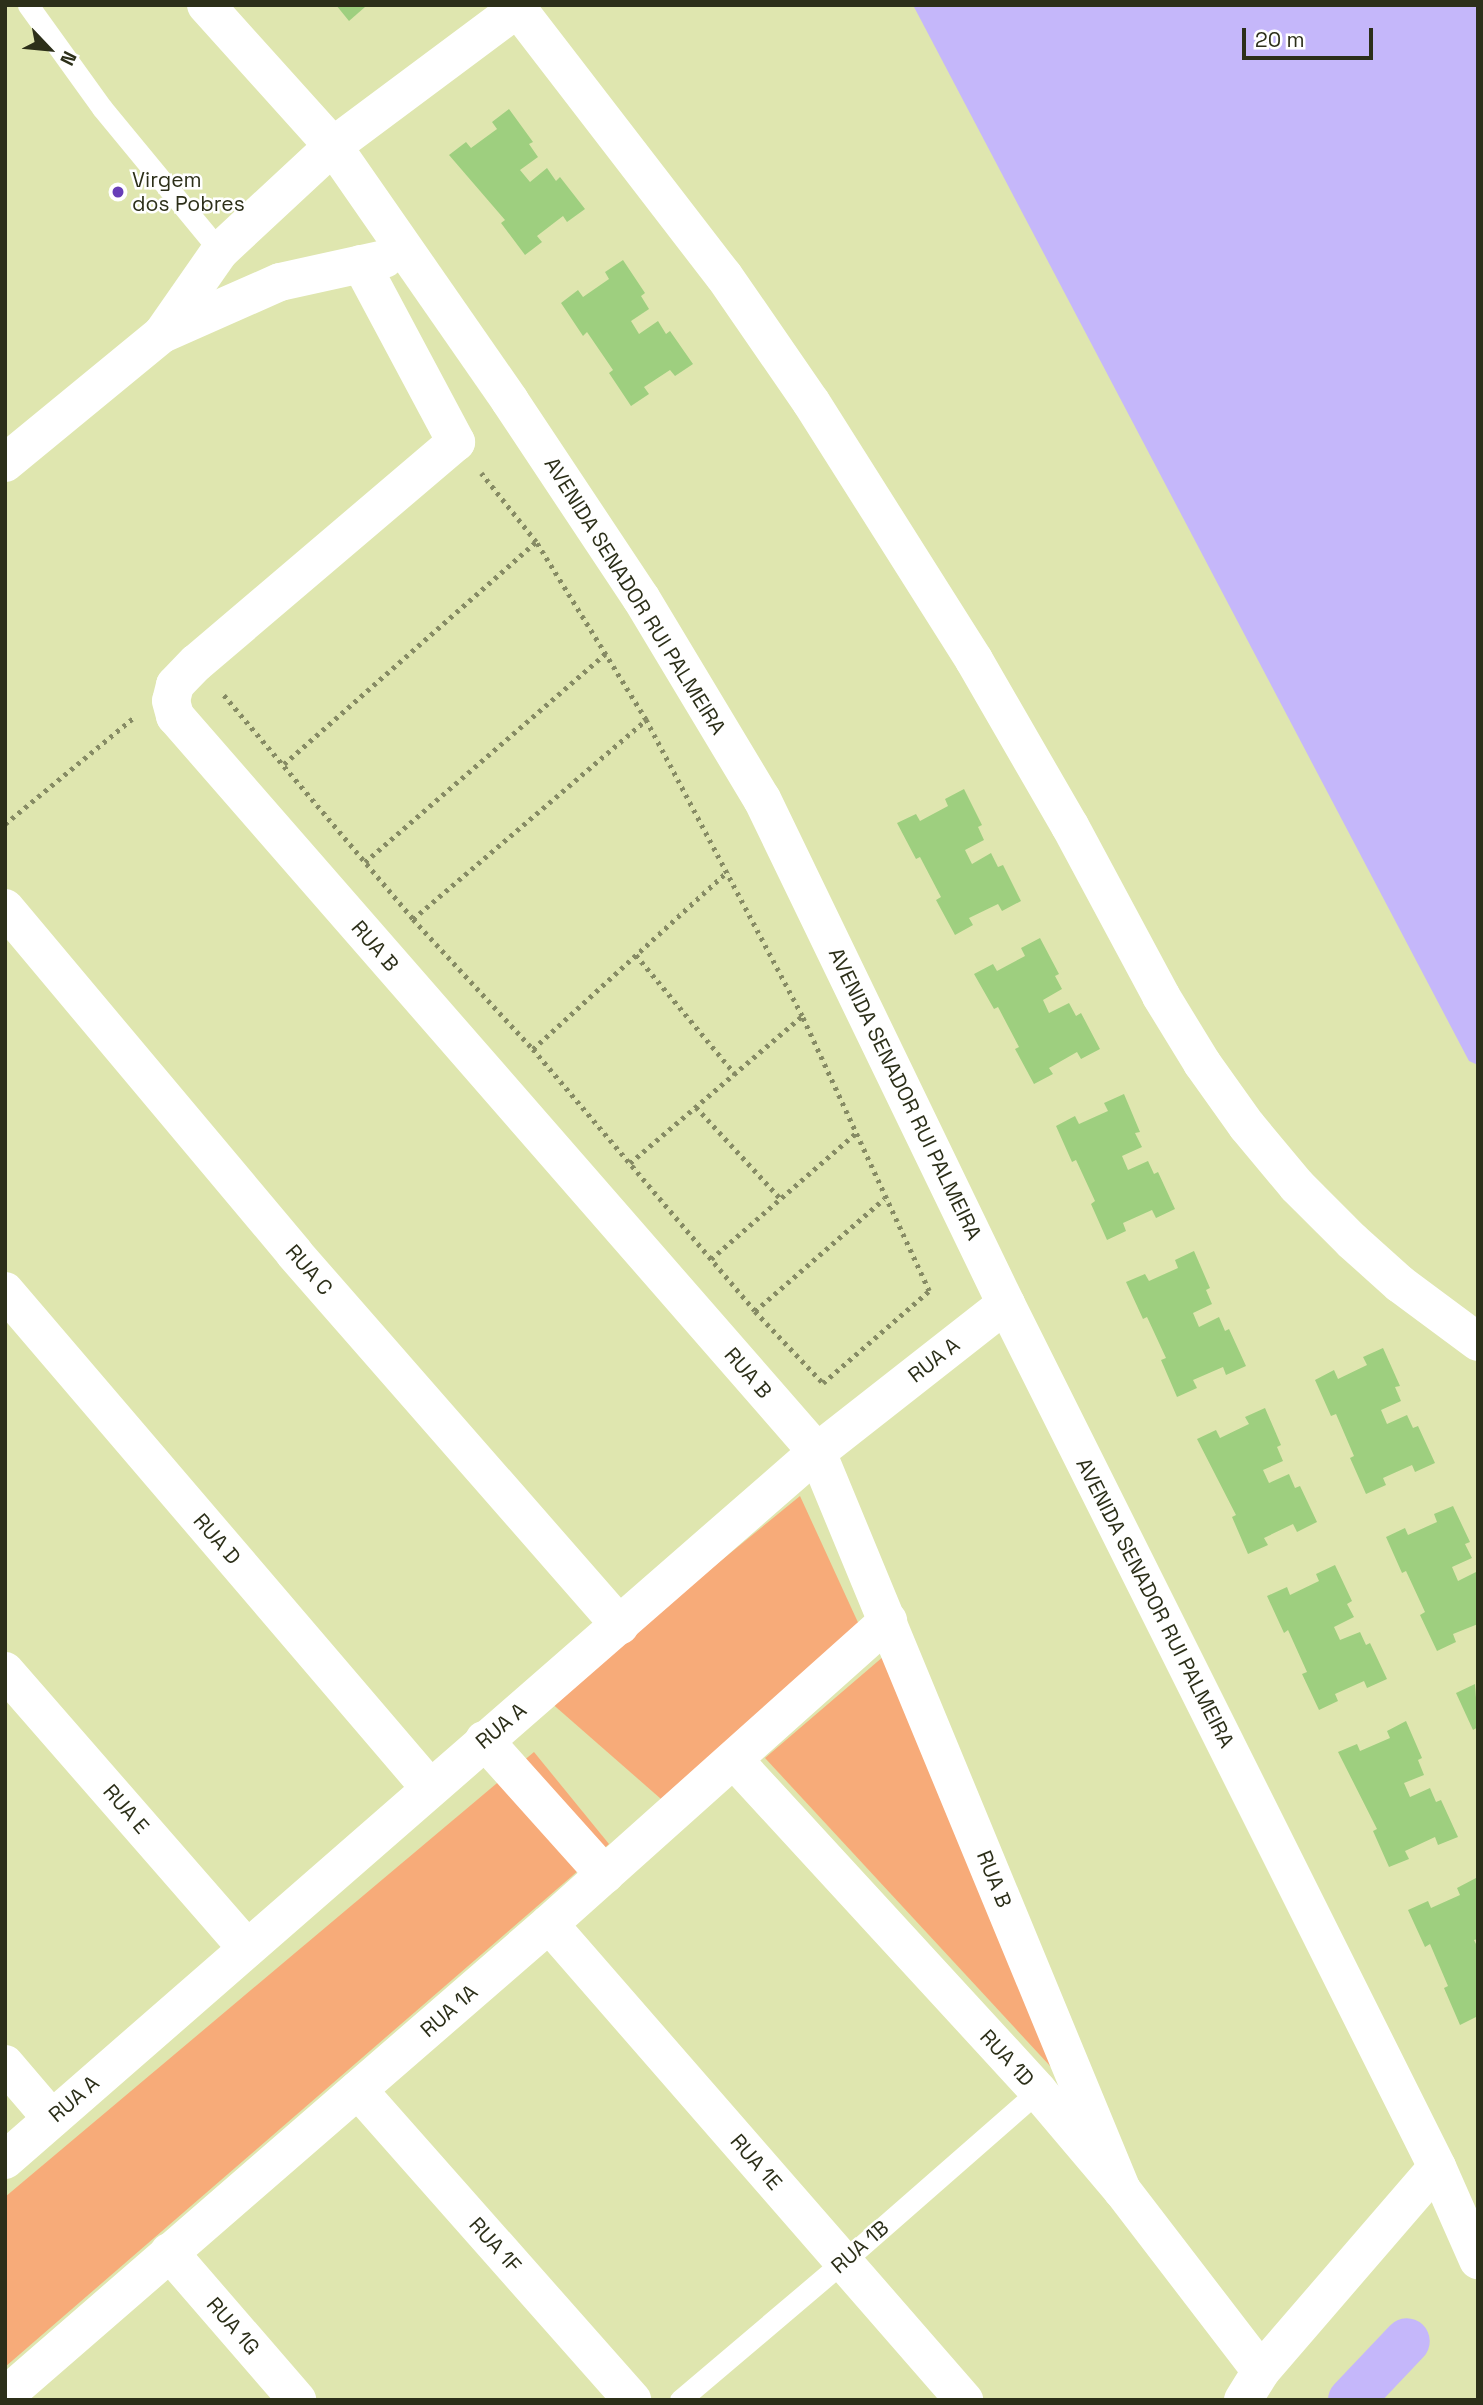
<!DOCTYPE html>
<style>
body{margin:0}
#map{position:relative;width:1483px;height:2405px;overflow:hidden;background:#dfe6af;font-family:"Space Grotesk",sans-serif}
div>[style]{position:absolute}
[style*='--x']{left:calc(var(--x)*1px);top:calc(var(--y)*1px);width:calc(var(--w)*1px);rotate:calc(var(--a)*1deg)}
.green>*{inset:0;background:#f7ab79}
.water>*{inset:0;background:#c5b7fa}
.canal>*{height:46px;margin:-23px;padding:0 23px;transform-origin:23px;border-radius:23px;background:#c5b7fa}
.building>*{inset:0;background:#9ecf7f}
.path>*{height:4.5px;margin-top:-2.25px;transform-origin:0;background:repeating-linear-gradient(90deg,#868b64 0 3.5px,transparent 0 8.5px)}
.service>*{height:21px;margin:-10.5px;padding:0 10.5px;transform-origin:10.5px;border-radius:10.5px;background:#fff}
.minor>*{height:38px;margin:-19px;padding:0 19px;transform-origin:19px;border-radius:19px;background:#fff}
.primary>*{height:38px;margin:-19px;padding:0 19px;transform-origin:19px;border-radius:19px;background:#fff}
.dots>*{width:19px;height:19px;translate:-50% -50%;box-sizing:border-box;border:4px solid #fff;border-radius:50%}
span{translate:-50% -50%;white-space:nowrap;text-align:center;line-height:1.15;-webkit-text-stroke:5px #fff;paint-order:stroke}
.poi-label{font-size:21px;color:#2c2f19}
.left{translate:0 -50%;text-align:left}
.street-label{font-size:21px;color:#2c2f19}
.frame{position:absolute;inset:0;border:7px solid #2c2f19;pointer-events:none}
.north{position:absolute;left:14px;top:14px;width:70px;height:70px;-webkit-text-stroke:5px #fff;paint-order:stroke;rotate:116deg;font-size:19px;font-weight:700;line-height:28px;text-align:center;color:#2c2f19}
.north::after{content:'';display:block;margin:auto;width:24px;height:32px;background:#2c2f19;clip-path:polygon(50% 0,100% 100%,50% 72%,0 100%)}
.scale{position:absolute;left:1242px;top:28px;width:131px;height:32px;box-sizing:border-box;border:4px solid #2c2f19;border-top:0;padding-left:9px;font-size:21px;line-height:24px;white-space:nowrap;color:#2c2f19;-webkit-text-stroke:5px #fff;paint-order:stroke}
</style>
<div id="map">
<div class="green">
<div style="clip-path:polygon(800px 1496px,861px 1629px,661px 1799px,549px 1701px)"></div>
<div style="clip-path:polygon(891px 1650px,1051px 2067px,765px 1758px)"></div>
<div style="clip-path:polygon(534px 1752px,609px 1844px,5px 2367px,5px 2197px)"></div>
</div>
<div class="water">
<div style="clip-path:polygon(913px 5px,1478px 5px,1478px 1065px,1469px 1061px)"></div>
</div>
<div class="canal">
<div style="--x:1351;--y:2400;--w:81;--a:-46.5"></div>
</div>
<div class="building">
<div style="clip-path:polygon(336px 5px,363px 5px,365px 7px,349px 21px)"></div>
<div style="clip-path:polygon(509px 109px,533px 142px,529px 144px,538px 157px,520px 170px,530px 182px,547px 168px,556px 181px,560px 177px,585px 209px,567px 222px,563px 216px,537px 236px,542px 242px,525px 255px,501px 223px,505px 220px,449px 155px,466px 142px,471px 148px,497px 129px,492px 122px)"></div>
<div style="clip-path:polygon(623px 260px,645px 293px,641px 296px,649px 309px,631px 321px,639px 334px,658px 321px,666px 334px,670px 331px,693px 364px,675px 376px,670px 370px,644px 387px,649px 394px,631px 406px,609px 373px,613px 370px,587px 332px,583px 336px,561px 303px,578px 290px,583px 297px,609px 279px,605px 272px)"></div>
<div style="clip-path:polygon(964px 789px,982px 825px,978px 827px,984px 840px,965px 850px,972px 864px,991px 853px,998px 867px,1003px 865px,1021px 901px,1002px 911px,998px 904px,969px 918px,973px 925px,955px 935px,936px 900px,941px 897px,920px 857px,916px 859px,897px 823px,916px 814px,920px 821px,948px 806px,945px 799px)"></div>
<div style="clip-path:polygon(1040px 938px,1059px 974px,1055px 976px,1062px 989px,1043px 1000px,1049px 1013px,1069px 1003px,1076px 1016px,1081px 1013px,1100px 1049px,1081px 1059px,1077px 1052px,1049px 1068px,1053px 1074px,1034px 1084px,1015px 1049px,1019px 1047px,998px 1007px,994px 1009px,974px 974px,993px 964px,997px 971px,1025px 956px,1021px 948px)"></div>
<div style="clip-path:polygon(1124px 1094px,1140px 1132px,1135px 1133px,1142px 1147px,1122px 1156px,1128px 1170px,1148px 1161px,1154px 1174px,1158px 1172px,1175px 1209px,1156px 1218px,1152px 1210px,1123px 1223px,1126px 1231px,1107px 1240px,1091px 1204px,1095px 1201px,1076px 1160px,1072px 1162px,1056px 1126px,1075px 1116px,1079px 1124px,1108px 1111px,1104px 1103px)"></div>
<div style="clip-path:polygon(1194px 1251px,1210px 1288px,1206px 1290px,1212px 1304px,1193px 1313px,1199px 1327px,1219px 1317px,1225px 1331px,1229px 1329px,1246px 1366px,1226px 1375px,1223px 1367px,1193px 1380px,1197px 1388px,1177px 1397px,1161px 1360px,1166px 1358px,1147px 1317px,1143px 1319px,1126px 1282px,1145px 1274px,1149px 1281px,1178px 1268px,1175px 1260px)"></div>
<div style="clip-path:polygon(1383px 1348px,1400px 1386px,1395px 1387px,1401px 1401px,1381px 1410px,1387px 1424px,1407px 1415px,1413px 1428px,1418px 1426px,1435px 1463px,1415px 1472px,1412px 1465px,1383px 1478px,1386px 1485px,1366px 1494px,1350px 1458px,1354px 1456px,1336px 1414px,1331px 1416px,1315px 1380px,1334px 1370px,1338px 1379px,1367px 1365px,1363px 1357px)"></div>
<div style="clip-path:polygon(1265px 1408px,1281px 1445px,1277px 1447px,1283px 1461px,1263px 1470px,1269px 1483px,1289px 1474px,1295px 1488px,1300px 1486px,1317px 1522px,1297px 1532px,1293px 1524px,1264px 1538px,1268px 1545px,1248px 1554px,1232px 1517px,1236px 1515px,1197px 1439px,1216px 1430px,1220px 1438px,1249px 1424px,1245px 1417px)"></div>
<div style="clip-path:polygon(1453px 1506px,1470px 1542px,1465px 1544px,1472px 1558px,1452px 1567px,1458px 1581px,1478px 1571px,1478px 1624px,1453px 1634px,1456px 1642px,1437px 1651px,1420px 1615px,1425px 1612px,1406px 1571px,1402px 1573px,1386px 1537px,1405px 1528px,1408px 1535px,1437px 1522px,1434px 1514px)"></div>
<div style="clip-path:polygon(1335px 1565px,1352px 1601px,1347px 1604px,1354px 1617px,1334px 1627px,1340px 1640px,1360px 1632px,1366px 1645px,1370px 1643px,1387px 1679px,1367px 1688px,1364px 1681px,1335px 1694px,1338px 1701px,1319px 1710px,1302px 1674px,1307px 1672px,1288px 1630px,1284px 1633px,1267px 1596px,1287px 1587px,1290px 1595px,1319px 1581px,1316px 1574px)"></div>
<div style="clip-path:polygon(1475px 1684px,1478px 1727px,1473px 1730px,1456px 1693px)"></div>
<div style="clip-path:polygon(1406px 1721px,1422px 1758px,1418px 1760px,1424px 1775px,1404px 1783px,1410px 1797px,1430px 1788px,1436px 1802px,1441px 1800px,1458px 1837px,1438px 1845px,1435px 1837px,1405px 1851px,1409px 1859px,1389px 1867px,1373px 1831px,1377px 1829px,1338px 1752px,1357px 1744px,1360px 1751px,1390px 1738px,1387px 1731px)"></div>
<div style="clip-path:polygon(1476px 1878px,1478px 1939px,1474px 1940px,1478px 1948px,1478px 2016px,1460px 2025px,1444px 1988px,1448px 1986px,1430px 1944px,1425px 1947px,1408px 1910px,1428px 1901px,1431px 1908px,1460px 1895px,1457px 1888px)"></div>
</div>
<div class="path">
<div style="--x:224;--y:695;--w:293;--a:49.8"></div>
<div style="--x:413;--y:919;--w:177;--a:47.3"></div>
<div style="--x:533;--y:1049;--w:343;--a:49.7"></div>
<div style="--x:755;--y:1311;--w:99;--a:46.6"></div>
<div style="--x:823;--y:1383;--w:140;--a:-41"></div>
<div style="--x:929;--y:1291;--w:303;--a:-114.8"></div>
<div style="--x:802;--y:1016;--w:335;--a:-117.8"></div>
<div style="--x:646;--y:720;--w:209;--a:-121.7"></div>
<div style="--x:536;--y:542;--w:88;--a:-128.6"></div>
<div style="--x:284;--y:764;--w:336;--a:-41.4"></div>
<div style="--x:5;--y:824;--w:166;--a:-39.6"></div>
<div style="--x:365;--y:862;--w:318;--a:-40.9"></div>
<div style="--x:413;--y:919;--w:306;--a:-40.5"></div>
<div style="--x:636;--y:955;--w:155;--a:50.2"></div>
<div style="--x:533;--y:1049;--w:264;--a:-42.4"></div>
<div style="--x:696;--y:1107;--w:125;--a:47.3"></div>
<div style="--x:630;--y:1163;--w:226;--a:-40.5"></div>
<div style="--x:711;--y:1259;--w:191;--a:-41"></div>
<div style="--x:755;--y:1311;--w:171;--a:-41"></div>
</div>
<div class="service">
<div style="--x:28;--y:5;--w:127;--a:54.3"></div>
<div style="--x:102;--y:108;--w:185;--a:50.5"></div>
<div style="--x:680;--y:2400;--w:214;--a:-40.3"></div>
<div style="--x:843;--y:2262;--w:259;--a:-41.2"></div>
</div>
<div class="minor">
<div style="--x:515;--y:5;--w:342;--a:52.4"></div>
<div style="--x:724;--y:276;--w:153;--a:55.4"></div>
<div style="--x:811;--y:402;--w:305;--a:57.7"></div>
<div style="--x:974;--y:660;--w:192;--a:60"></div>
<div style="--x:1070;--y:826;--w:193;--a:61.8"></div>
<div style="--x:1161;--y:996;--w:79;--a:58.5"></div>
<div style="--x:1202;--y:1063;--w:77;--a:54.5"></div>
<div style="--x:1247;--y:1126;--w:78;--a:50.2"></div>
<div style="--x:1297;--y:1186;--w:78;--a:45"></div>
<div style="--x:1352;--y:1241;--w:64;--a:41.9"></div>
<div style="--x:1400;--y:1284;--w:97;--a:36.6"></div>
<div style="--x:361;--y:264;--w:202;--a:61.9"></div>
<div style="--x:456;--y:442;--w:341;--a:139.6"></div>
<div style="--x:196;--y:663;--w:30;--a:134"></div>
<div style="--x:175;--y:685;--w:16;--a:104"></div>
<div style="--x:171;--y:701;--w:16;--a:75"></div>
<div style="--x:175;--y:716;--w:977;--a:48.9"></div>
<div style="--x:817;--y:1452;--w:799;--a:67.55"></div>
<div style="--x:162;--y:334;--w:129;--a:-23.8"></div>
<div style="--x:280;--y:282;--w:107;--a:-12.4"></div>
<div style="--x:5;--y:463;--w:203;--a:-39.4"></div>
<div style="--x:162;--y:334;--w:101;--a:-55.1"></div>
<div style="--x:220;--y:251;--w:154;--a:-42.9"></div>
<div style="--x:333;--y:146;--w:229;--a:-36.7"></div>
<div style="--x:5;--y:908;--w:450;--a:50"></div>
<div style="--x:294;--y:1253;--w:495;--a:48.8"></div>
<div style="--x:5;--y:1291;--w:653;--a:49.47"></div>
<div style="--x:5;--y:1671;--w:368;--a:48.9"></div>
<div style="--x:484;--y:1740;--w:181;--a:48.1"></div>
<div style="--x:734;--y:1760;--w:449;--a:47.4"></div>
<div style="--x:1038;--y:2091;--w:130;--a:49.7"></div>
<div style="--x:1122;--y:2190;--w:228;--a:52.5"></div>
<div style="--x:549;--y:1924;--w:632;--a:48.92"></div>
<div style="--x:5;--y:2064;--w:72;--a:49.5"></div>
<div style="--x:358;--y:2090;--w:414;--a:48.5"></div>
<div style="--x:5;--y:2160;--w:1077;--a:-41.09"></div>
<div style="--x:817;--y:1452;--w:240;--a:-38.1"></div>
<div style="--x:169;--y:2252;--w:196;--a:49.1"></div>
<div style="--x:5;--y:2396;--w:720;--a:-40.95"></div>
<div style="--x:549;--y:1924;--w:455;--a:-41.8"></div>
<div style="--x:1243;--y:2400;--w:34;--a:-58"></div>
<div style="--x:1261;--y:2371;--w:269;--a:-49.2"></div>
</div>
<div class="primary">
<div style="--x:206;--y:5;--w:190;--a:48"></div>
<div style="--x:333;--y:146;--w:310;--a:55.2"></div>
<div style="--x:510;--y:401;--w:237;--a:56.4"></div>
<div style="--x:641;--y:598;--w:235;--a:59"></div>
<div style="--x:762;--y:799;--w:561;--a:64.21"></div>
<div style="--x:1006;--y:1304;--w:965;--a:63.46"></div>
<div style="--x:1437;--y:2167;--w:102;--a:66.2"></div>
</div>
<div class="dots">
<div style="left:118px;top:192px;background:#673eb7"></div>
</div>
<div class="poi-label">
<span class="left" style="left:132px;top:192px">Virgem<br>dos Pobres</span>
</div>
<div class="street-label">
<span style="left:635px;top:596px;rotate:58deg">AVENIDA SENADOR RUI PALMEIRA</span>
<span style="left:375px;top:946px;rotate:49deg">RUA B</span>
<span style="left:905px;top:1094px;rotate:64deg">AVENIDA SENADOR RUI PALMEIRA</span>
<span style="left:309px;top:1270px;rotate:49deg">RUA C</span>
<span style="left:934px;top:1360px;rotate:-38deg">RUA A</span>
<span style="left:748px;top:1373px;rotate:49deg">RUA B</span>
<span style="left:217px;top:1539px;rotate:49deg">RUA D</span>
<span style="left:1155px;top:1603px;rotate:63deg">AVENIDA SENADOR RUI PALMEIRA</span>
<span style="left:501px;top:1726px;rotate:-40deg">RUA A</span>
<span style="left:126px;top:1809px;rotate:49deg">RUA E</span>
<span style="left:994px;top:1879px;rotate:68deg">RUA B</span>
<span style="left:449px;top:2011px;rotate:-41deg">RUA 1A</span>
<span style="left:1007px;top:2058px;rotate:47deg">RUA 1D</span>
<span style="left:74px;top:2099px;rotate:-41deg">RUA A</span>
<span style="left:756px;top:2162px;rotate:49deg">RUA 1E</span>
<span style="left:495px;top:2245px;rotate:48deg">RUA 1F</span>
<span style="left:860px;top:2247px;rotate:-41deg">RUA 1B</span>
<span style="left:233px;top:2326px;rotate:49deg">RUA 1G</span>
</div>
<div class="frame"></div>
<div class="north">N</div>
<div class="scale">20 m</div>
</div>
